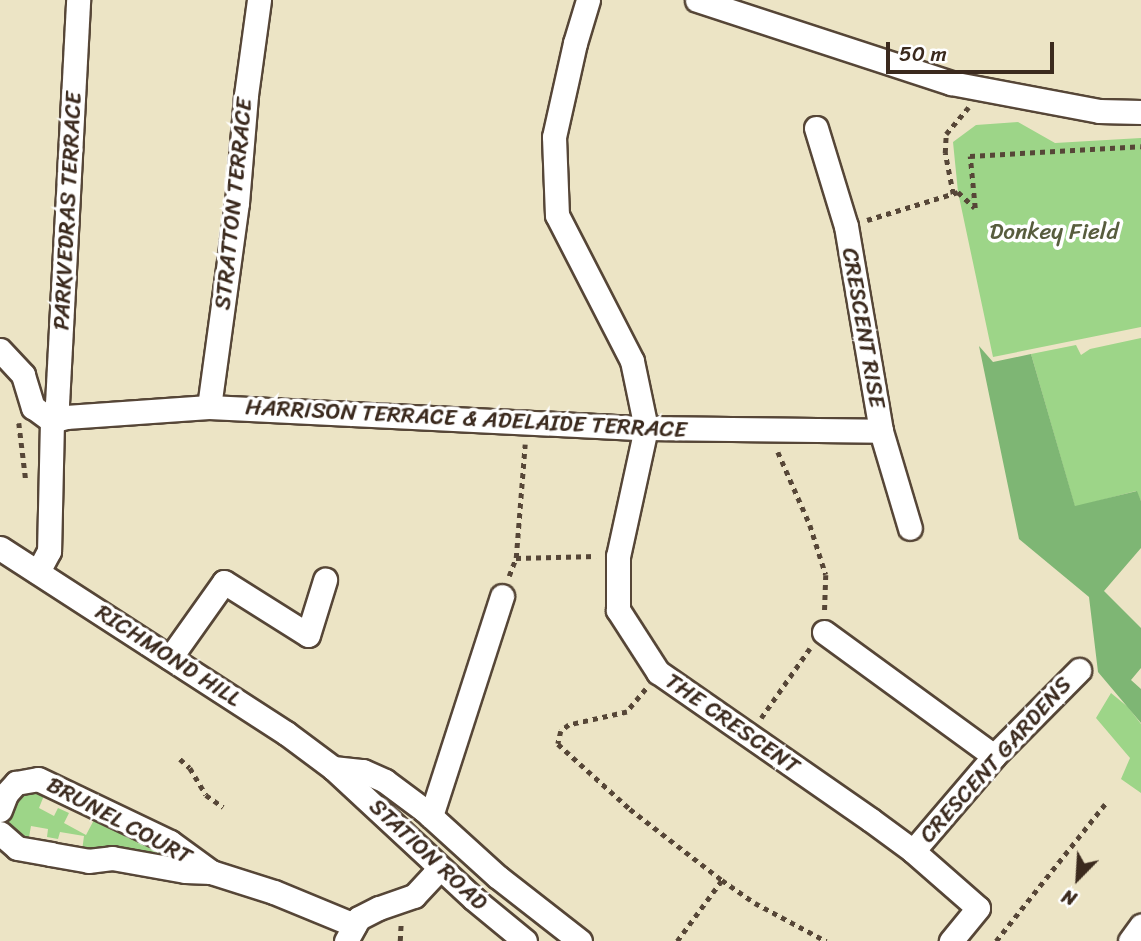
<!DOCTYPE html>
<style>
body{margin:0}
#map{position:relative;width:1141px;height:941px;overflow:hidden;background:#ece4c5;font-family:Sriracha,sans-serif}
div>[style]{position:absolute}
[style*='--x']{left:calc(var(--x)*1px);top:calc(var(--y)*1px);width:calc(var(--w)*1px);rotate:calc(var(--a)*1deg)}
.green>*{inset:0;background:#9dd588}
.forest>*{inset:0;background:#7eb674}
.path>*{height:4.5px;margin-top:-2.25px;transform-origin:0;background:repeating-linear-gradient(90deg,#564637 0 5px,transparent 0 10px)}
.roads{filter:drop-shadow(2px 0 #564637) drop-shadow(-2px 0 #564637) drop-shadow(0 2px #564637) drop-shadow(0 -2px #564637)}
.minor>*{height:23px;margin:-11.5px;padding:0 11.5px;transform-origin:11.5px;border-radius:11.5px;background:#fff}
span{translate:-50% -50%;white-space:nowrap;text-align:center;line-height:1.15;-webkit-text-stroke:7px #fff;paint-order:stroke}
.street-label{font-size:23px;color:#3b2a1e}
.park-label{font-size:23px;color:#585d3e}
.north{position:absolute;left:1043px;top:843px;width:70px;height:70px;-webkit-text-stroke:5px #fff;paint-order:stroke;rotate:204deg;font-size:19px;font-weight:700;line-height:28px;text-align:center;color:#3b2a1e}
.north::after{content:'';display:block;margin:auto;width:24px;height:32px;background:#3b2a1e;clip-path:polygon(50% 0,100% 100%,50% 72%,0 100%)}
.scale{position:absolute;left:886px;top:42px;width:168px;height:32px;box-sizing:border-box;border:4px solid #3b2a1e;border-top:0;padding-left:9px;font-size:21px;line-height:24px;white-space:nowrap;color:#3b2a1e;-webkit-text-stroke:5px #fff;paint-order:stroke}
</style>
<div id="map">
<div class="green">
<div style="clip-path:polygon(1018px 122px,1055px 143px,1141px 138px,1141px 327px,993px 357px,958px 192px,953px 142px,976px 125px)"></div>
<div style="clip-path:polygon(1141px 338px,1141px 501px,1136px 491px,1075px 507px,1031px 354px,1076px 345px,1081px 355px,1090px 349px)"></div>
<div style="clip-path:polygon(1111px 693px,1128px 707px,1141px 724px,1141px 793px,1121px 779px,1130px 758px,1096px 718px)"></div>
<div style="clip-path:polygon(30px 788px,45px 793px,39px 808px,54px 816px,58px 808px,69px 813px,64px 823px,86px 835px,95px 818px,184px 860px,82px 851px,84px 836px,60px 832px,58px 839px,47px 837px,48px 829px,31px 826px,28px 843px,10px 828px,7px 817px,16px 794px)"></div>
</div>
<div class="forest">
<div style="clip-path:polygon(979px 346px,993px 362px,1031px 354px,1075px 506px,1137px 491px,1141px 501px,1141px 548px,1104px 591px,1141px 628px,1141px 668px,1131px 680px,1141px 689px,1141px 723px,1098px 672px,1089px 597px,1019px 539px)"></div>
</div>
<div class="path">
<div style="--x:953;--y:194;--w:42;--a:-101"></div>
<div style="--x:945;--y:153;--w:19;--a:-87"></div>
<div style="--x:946;--y:134;--w:35;--a:-50"></div>
<div style="--x:867;--y:220;--w:95;--a:-17.1"></div>
<div style="--x:958;--y:192;--w:23;--a:43"></div>
<div style="--x:975;--y:208;--w:52;--a:-95.5"></div>
<div style="--x:970;--y:156;--w:171;--a:-3.3"></div>
<div style="--x:19;--y:423;--w:58;--a:83.1"></div>
<div style="--x:778;--y:452;--w:80;--a:66.3"></div>
<div style="--x:810;--y:525;--w:52;--a:72.3"></div>
<div style="--x:826;--y:575;--w:38;--a:92"></div>
<div style="--x:516;--y:558;--w:114;--a:-85.5"></div>
<div style="--x:509;--y:576;--w:19;--a:-69"></div>
<div style="--x:516;--y:558;--w:80;--a:-1.4"></div>
<div style="--x:646;--y:689;--w:30;--a:130"></div>
<div style="--x:627;--y:712;--w:59;--a:167.4"></div>
<div style="--x:569;--y:725;--w:10;--a:143"></div>
<div style="--x:561;--y:731;--w:13;--a:103"></div>
<div style="--x:558;--y:744;--w:97;--a:42.1"></div>
<div style="--x:630;--y:809;--w:116;--a:37.7"></div>
<div style="--x:722;--y:880;--w:40;--a:34.9"></div>
<div style="--x:755;--y:903;--w:81;--a:28.2"></div>
<div style="--x:761;--y:718;--w:85;--a:-55"></div>
<div style="--x:180;--y:759;--w:13;--a:42"></div>
<div style="--x:190;--y:768;--w:31;--a:59"></div>
<div style="--x:206;--y:795;--w:21;--a:35"></div>
<div style="--x:400;--y:941;--w:20;--a:-87"></div>
<div style="--x:677;--y:941;--w:76;--a:-53.6"></div>
<div style="--x:996;--y:941;--w:175;--a:-51.5"></div>
</div>
<div class="roads">
<div class="minor">
<div style="--x:588;--y:0;--w:45;--a:106.8"></div>
<div style="--x:575;--y:43;--w:96;--a:102.6"></div>
<div style="--x:554;--y:137;--w:78;--a:87.8"></div>
<div style="--x:557;--y:215;--w:164;--a:62.8"></div>
<div style="--x:632;--y:361;--w:68;--a:78.2"></div>
<div style="--x:646;--y:428;--w:131;--a:102.3"></div>
<div style="--x:618;--y:556;--w:54;--a:90"></div>
<div style="--x:618;--y:610;--w:74;--a:57.2"></div>
<div style="--x:658;--y:672;--w:259;--a:34.8"></div>
<div style="--x:871;--y:820;--w:52;--a:36.4"></div>
<div style="--x:913;--y:851;--w:86;--a:41.2"></div>
<div style="--x:978;--y:908;--w:43;--a:129.3"></div>
<div style="--x:697;--y:0;--w:267;--a:18.1"></div>
<div style="--x:951;--y:83;--w:151;--a:10.7"></div>
<div style="--x:1099;--y:111;--w:42;--a:1.4"></div>
<div style="--x:816;--y:128;--w:102;--a:73"></div>
<div style="--x:846;--y:226;--w:208;--a:80.3"></div>
<div style="--x:881;--y:431;--w:101;--a:73.4"></div>
<div style="--x:0;--y:350;--w:34;--a:47"></div>
<div style="--x:23;--y:375;--w:34;--a:73"></div>
<div style="--x:33;--y:407;--w:24;--a:36"></div>
<div style="--x:52;--y:421;--w:130;--a:91.3"></div>
<div style="--x:49;--y:551;--w:24;--a:118"></div>
<div style="--x:209;--y:407;--w:206;--a:-82.2"></div>
<div style="--x:237;--y:203;--w:108;--a:-85.2"></div>
<div style="--x:246;--y:95;--w:96;--a:-82.2"></div>
<div style="--x:52;--y:421;--w:15;--a:-16"></div>
<div style="--x:66;--y:417;--w:143;--a:-4"></div>
<div style="--x:209;--y:407;--w:438;--a:2.8"></div>
<div style="--x:646;--y:428;--w:235;--a:0.7"></div>
<div style="--x:52;--y:421;--w:18;--a:-74"></div>
<div style="--x:57;--y:404;--w:405;--a:-87"></div>
<div style="--x:0;--y:548;--w:341;--a:32.9"></div>
<div style="--x:286;--y:733;--w:59;--a:36.7"></div>
<div style="--x:333;--y:768;--w:192;--a:42.9"></div>
<div style="--x:474;--y:899;--w:66;--a:39.5"></div>
<div style="--x:824;--y:632;--w:210;--a:36.1"></div>
<div style="--x:170;--y:658;--w:93;--a:-54.6"></div>
<div style="--x:224;--y:582;--w:99;--a:32.2"></div>
<div style="--x:308;--y:635;--w:58;--a:-72.8"></div>
<div style="--x:333;--y:768;--w:30;--a:6"></div>
<div style="--x:363;--y:771;--w:24;--a:24"></div>
<div style="--x:385;--y:781;--w:49;--a:36.6"></div>
<div style="--x:424;--y:810;--w:100;--a:42.2"></div>
<div style="--x:498;--y:877;--w:104;--a:38"></div>
<div style="--x:0;--y:810;--w:17;--a:-69"></div>
<div style="--x:6;--y:794;--w:15;--a:-48"></div>
<div style="--x:16;--y:783;--w:22;--a:-10"></div>
<div style="--x:38;--y:779;--w:146;--a:25.5"></div>
<div style="--x:170;--y:842;--w:51;--a:36.2"></div>
<div style="--x:431;--y:816;--w:231;--a:-72.1"></div>
<div style="--x:0;--y:833;--w:23;--a:41"></div>
<div style="--x:17;--y:848;--w:34;--a:10"></div>
<div style="--x:50;--y:854;--w:39;--a:10"></div>
<div style="--x:88;--y:861;--w:24;--a:-7"></div>
<div style="--x:112;--y:858;--w:74;--a:10.1"></div>
<div style="--x:185;--y:871;--w:26;--a:2"></div>
<div style="--x:211;--y:872;--w:66;--a:17.6"></div>
<div style="--x:274;--y:892;--w:87;--a:22.4"></div>
<div style="--x:913;--y:851;--w:125;--a:-49.5"></div>
<div style="--x:994;--y:756;--w:121;--a:-45.3"></div>
<div style="--x:346;--y:941;--w:26;--a:-61"></div>
<div style="--x:359;--y:918;--w:22;--a:-27"></div>
<div style="--x:379;--y:908;--w:37;--a:-19"></div>
<div style="--x:414;--y:896;--w:38;--a:-47"></div>
<div style="--x:1130;--y:941;--w:19;--a:-54"></div>
</div>
</div>
<div class="street-label">
<span style="left:234px;top:204px;rotate:-84deg">STRATTON TERRACE</span>
<span style="left:68px;top:211px;rotate:-87deg">PARKVEDRAS TERRACE</span>
<span style="left:863px;top:328px;rotate:80deg">CRESCENT RISE</span>
<span style="left:466px;top:419px;rotate:3deg">HARRISON TERRACE &amp; ADELAIDE TERRACE</span>
<span style="left:168px;top:656px;rotate:33deg">RICHMOND HILL</span>
<span style="left:732px;top:724px;rotate:35deg">THE CRESCENT</span>
<span style="left:996px;top:760px;rotate:-48deg">CRESCENT GARDENS</span>
<span style="left:119px;top:821px;rotate:28deg">BRUNEL COURT</span>
<span style="left:428px;top:855px;rotate:43deg">STATION ROAD</span>
</div>
<div class="park-label">
<span style="left:1054px;top:232px">Donkey Field</span>
</div>
<div class="north">N</div>
<div class="scale">50 m</div>
</div>
